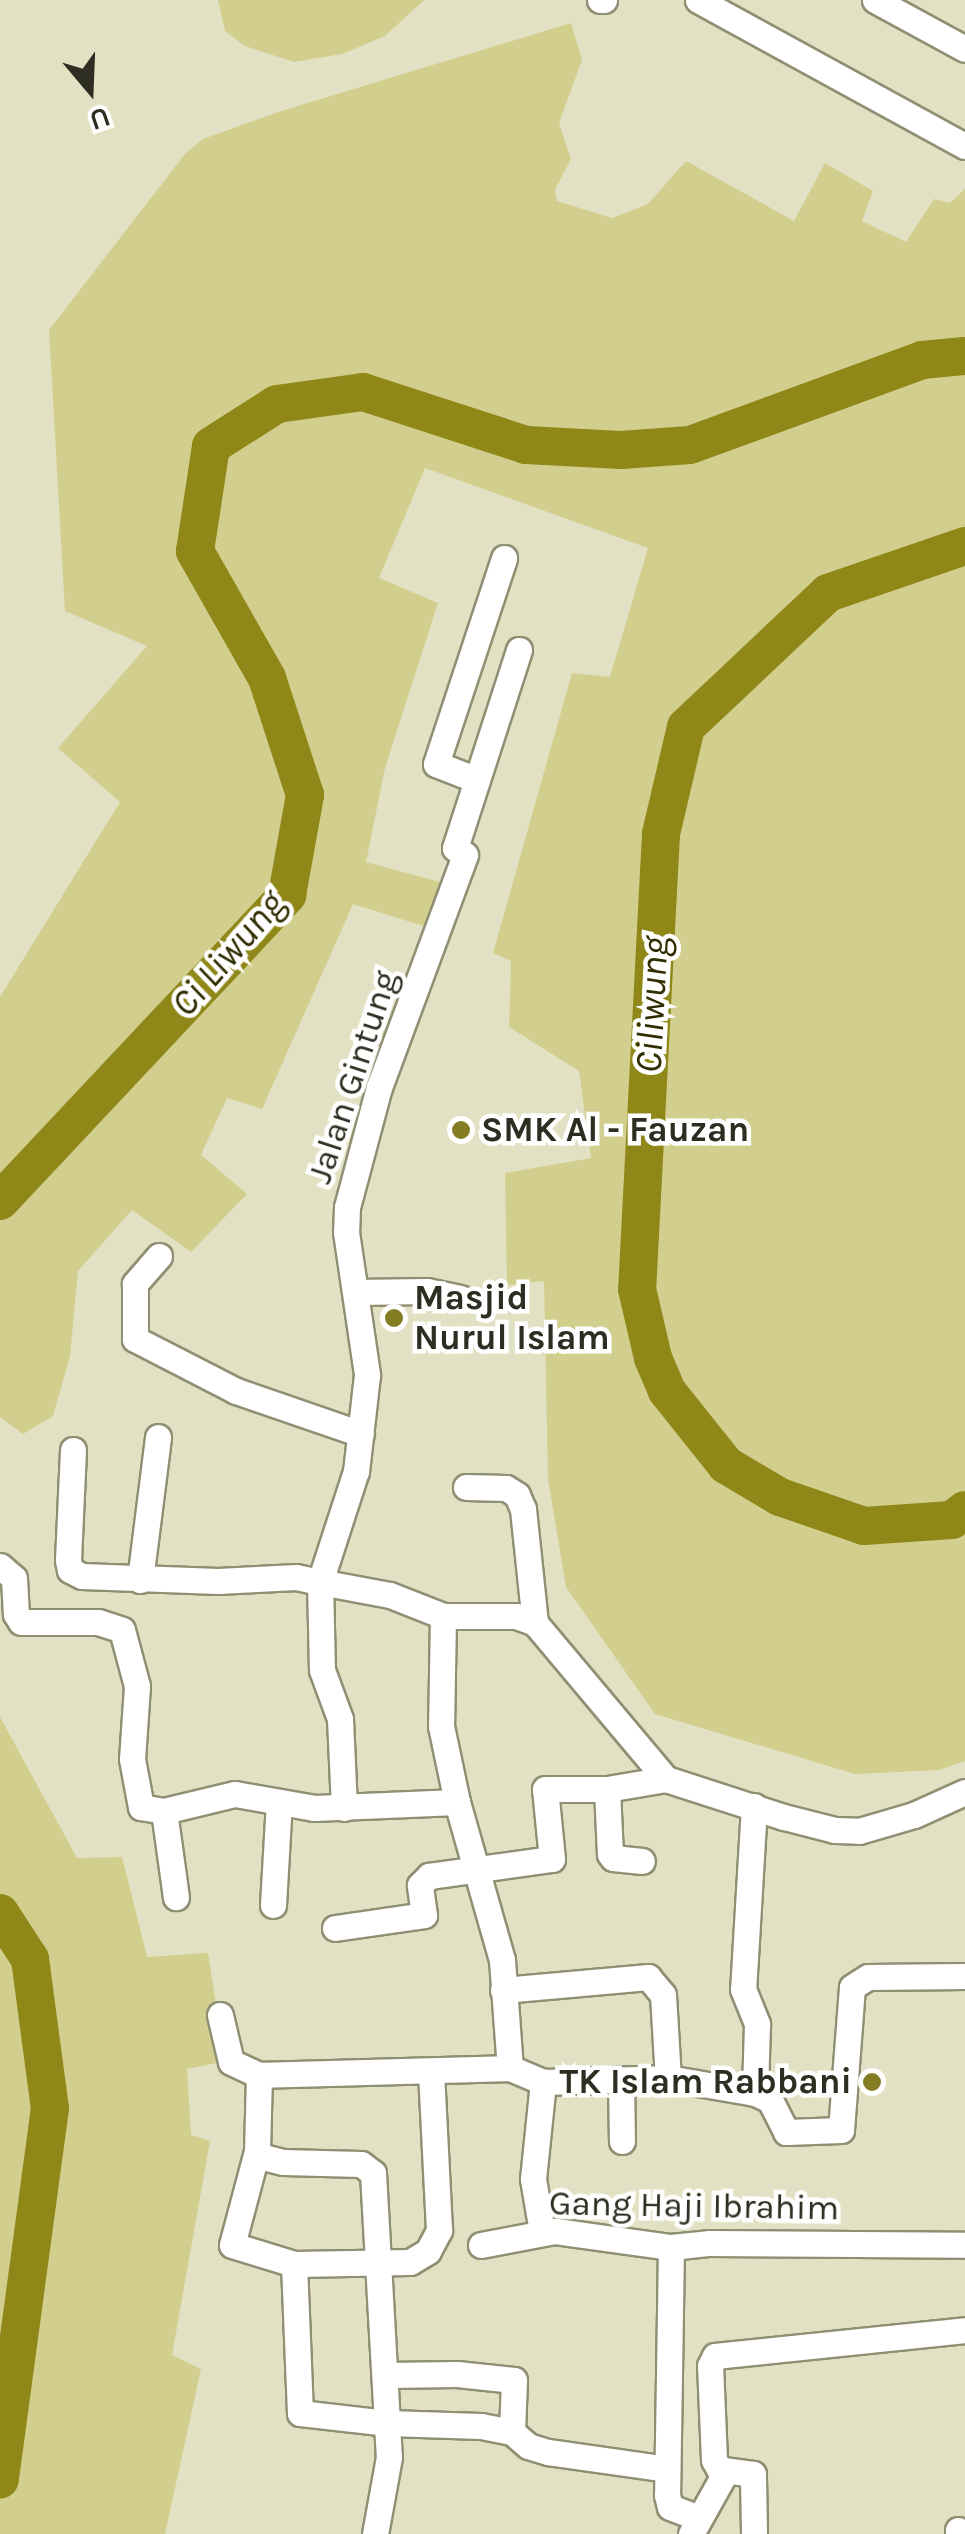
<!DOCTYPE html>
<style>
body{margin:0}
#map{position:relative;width:965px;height:2534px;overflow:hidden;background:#e3e1c3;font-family:Karla,sans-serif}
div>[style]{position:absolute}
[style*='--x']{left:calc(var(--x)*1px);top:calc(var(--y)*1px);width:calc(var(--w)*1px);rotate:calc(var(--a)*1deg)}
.green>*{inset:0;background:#d2ce8e}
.river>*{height:38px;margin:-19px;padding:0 19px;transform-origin:19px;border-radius:19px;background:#8f8718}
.roads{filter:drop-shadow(2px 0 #908f73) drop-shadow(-2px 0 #908f73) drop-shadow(0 2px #908f73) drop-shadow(0 -2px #908f73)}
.street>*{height:25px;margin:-12.5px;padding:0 12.5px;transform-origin:12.5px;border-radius:12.5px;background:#fff}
.dots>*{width:28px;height:28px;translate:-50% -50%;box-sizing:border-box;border:5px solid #fff;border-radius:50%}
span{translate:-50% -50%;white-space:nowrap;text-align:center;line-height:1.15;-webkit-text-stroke:9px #fff;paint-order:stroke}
.street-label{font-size:35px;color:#2d2d21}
.poi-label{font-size:35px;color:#2d2d21;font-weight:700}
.left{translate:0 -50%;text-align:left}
.right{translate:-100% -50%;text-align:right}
.water-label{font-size:38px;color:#302d00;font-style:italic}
.north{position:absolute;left:40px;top:40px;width:100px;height:100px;-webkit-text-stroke:8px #fff;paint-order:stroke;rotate:161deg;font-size:28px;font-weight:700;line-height:40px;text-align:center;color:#2d2d21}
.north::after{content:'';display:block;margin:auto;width:35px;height:45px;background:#2d2d21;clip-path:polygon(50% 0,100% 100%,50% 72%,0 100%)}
</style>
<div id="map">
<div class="green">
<div style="clip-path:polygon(218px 0,424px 0,385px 36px,342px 54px,294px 62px,245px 46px,225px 31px)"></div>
<div style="clip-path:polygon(571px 23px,582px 60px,559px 123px,571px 159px,555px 190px,557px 201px,612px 218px,648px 204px,686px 161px,794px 221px,825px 163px,873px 191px,862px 221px,906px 242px,934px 199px,950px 203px,965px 189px,965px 1761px,939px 1770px,855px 1774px,655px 1714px,566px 1587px,548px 1479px,544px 1281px,507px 1285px,505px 1173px,591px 1158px,579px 1071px,509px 1027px,511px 961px,493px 953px,572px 673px,610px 677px,648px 548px,425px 468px,379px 578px,438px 603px,385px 768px,366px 862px,447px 884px,433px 929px,353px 904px,262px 1109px,227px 1098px,201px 1155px,247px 1194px,191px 1252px,132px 1210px,78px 1271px,70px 1356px,53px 1416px,23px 1434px,0 1417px,0 997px,120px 802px,58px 748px,147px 646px,65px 611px,49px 330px,185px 154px,203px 139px,278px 112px)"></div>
<div style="clip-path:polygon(0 1717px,77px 1858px,122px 1857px,147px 1957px,208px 1953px,225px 2061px,187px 2069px,191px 2135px,210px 2141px,172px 2355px,201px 2369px,165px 2534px,0 2534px)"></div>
</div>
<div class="river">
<div style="--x:965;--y:546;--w:145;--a:161.1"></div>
<div style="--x:828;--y:593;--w:195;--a:136.7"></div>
<div style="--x:686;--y:727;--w:110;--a:103.2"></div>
<div style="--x:661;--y:834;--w:456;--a:93"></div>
<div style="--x:637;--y:1289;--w:71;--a:76.9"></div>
<div style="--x:653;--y:1358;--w:36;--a:67"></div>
<div style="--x:667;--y:1391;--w:95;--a:51.4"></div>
<div style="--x:726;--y:1465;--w:63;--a:30.7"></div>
<div style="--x:780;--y:1497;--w:89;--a:19"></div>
<div style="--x:864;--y:1526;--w:88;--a:-3.9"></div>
<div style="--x:952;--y:1520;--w:16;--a:-38"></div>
<div style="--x:0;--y:1201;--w:420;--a:-46.8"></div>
<div style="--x:287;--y:895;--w:102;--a:-79.8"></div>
<div style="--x:305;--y:795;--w:123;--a:-108"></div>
<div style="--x:267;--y:678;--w:146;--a:-119.6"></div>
<div style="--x:195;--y:551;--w:106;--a:-81.3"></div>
<div style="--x:211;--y:446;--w:78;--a:-32.5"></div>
<div style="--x:277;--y:404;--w:87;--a:-7.9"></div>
<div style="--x:363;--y:392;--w:171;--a:18"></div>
<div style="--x:526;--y:445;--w:95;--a:3"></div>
<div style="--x:621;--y:450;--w:69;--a:-4.1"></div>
<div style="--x:690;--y:445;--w:247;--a:-20.1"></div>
<div style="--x:922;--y:360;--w:43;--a:-5.3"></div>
<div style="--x:0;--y:1913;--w:55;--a:56.9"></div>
<div style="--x:30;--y:1959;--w:150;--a:82.4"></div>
<div style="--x:50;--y:2108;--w:375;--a:97.7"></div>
</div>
<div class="roads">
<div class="street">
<div style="--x:600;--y:0;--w:4;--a:0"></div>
<div style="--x:698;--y:0;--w:304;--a:28.7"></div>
<div style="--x:875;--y:0;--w:102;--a:28.6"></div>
<div style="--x:519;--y:650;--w:208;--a:107.9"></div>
<div style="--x:455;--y:848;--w:12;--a:35"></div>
<div style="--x:465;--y:855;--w:247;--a:110.3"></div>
<div style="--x:379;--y:1087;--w:124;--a:104.9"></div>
<div style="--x:347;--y:1207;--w:25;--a:92"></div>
<div style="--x:346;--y:1232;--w:145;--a:81.6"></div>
<div style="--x:367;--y:1375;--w:97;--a:96.5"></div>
<div style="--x:356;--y:1471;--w:117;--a:108"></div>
<div style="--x:320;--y:1582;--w:71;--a:10.5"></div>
<div style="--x:390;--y:1595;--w:57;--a:21.6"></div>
<div style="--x:443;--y:1616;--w:73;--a:0"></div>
<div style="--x:516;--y:1616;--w:20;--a:20"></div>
<div style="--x:535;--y:1623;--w:204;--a:50"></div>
<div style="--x:477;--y:780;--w:44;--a:-158.7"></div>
<div style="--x:436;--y:764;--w:217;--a:-71.7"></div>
<div style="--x:159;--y:1256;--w:37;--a:131"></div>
<div style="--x:135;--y:1284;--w:55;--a:90"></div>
<div style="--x:135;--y:1339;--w:114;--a:27.2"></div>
<div style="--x:236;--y:1391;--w:132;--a:19"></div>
<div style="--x:356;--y:1292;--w:71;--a:-0.8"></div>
<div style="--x:427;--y:1291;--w:34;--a:12"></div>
<div style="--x:73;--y:1450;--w:110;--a:92.6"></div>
<div style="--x:68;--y:1560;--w:10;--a:79"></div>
<div style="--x:70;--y:1570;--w:13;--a:27"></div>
<div style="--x:82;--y:1576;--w:136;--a:2.1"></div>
<div style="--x:218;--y:1581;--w:78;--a:-2.9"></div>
<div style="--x:296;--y:1577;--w:25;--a:12"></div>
<div style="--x:320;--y:1582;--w:88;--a:88.7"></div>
<div style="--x:322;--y:1670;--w:52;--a:69.8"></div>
<div style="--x:340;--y:1719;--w:89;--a:87.4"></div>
<div style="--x:466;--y:1487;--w:40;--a:1.4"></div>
<div style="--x:506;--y:1488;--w:13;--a:32"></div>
<div style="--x:517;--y:1495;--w:15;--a:67"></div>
<div style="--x:523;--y:1509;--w:115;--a:84"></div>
<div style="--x:0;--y:1566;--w:18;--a:41"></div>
<div style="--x:14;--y:1578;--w:36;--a:87"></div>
<div style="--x:16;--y:1614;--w:9;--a:58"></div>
<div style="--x:21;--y:1622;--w:77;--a:0"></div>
<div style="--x:98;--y:1622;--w:25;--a:18"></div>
<div style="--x:122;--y:1630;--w:58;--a:75"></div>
<div style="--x:137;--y:1686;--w:73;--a:93.9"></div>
<div style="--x:132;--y:1759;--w:49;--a:79.4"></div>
<div style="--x:141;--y:1807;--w:23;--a:10"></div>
<div style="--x:164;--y:1811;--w:73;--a:-13.5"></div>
<div style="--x:235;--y:1794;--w:80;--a:10"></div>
<div style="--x:314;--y:1808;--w:143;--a:-2.4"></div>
<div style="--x:140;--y:1580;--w:144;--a:-82.8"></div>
<div style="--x:443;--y:1616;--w:110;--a:91"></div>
<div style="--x:441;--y:1726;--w:78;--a:78.1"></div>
<div style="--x:457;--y:1802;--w:164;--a:74.1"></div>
<div style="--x:502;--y:1960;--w:108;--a:85.8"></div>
<div style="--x:510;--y:2068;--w:36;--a:23"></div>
<div style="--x:543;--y:2082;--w:125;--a:-1.8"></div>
<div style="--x:668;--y:2078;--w:88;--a:9.8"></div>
<div style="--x:755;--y:2093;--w:17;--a:25"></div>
<div style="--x:770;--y:2100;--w:36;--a:63"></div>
<div style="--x:786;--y:2132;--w:55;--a:-2.1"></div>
<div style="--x:841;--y:2130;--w:143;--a:-85.6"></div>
<div style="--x:852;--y:1987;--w:19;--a:-32"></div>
<div style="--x:868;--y:1977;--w:97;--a:-0.6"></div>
<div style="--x:607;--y:1789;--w:65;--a:87.4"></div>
<div style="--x:610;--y:1854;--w:5;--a:53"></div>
<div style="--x:613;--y:1858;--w:29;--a:6"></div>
<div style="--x:754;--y:1806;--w:183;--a:93.4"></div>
<div style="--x:743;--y:1989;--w:38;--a:68"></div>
<div style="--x:757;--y:2024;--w:69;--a:91.7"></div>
<div style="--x:164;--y:1811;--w:87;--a:82.1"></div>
<div style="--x:273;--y:1905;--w:103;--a:-86.7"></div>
<div style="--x:335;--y:1928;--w:90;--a:-8.3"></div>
<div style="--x:424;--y:1915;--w:30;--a:-98"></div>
<div style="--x:420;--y:1885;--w:13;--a:-45"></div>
<div style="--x:429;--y:1876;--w:124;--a:-7.9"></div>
<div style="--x:552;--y:1859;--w:70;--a:-95.7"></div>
<div style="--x:545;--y:1789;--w:62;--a:0"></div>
<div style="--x:607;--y:1789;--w:60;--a:-9.6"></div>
<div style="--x:666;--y:1779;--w:124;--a:17.9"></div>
<div style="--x:784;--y:1817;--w:53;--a:14.3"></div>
<div style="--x:835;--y:1830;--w:24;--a:2"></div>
<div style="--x:859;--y:1831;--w:57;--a:-16.2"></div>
<div style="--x:914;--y:1815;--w:56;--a:-24.3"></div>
<div style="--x:503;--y:1990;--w:146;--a:-5.1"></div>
<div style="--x:648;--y:1977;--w:23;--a:50"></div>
<div style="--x:663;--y:1995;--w:83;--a:86.6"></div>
<div style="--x:220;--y:2015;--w:48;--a:76.8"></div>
<div style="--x:231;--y:2062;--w:31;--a:25"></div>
<div style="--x:259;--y:2075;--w:251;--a:-1.6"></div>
<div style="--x:259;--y:2075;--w:76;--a:91.5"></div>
<div style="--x:257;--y:2151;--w:8;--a:45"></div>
<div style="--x:263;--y:2157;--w:21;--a:14"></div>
<div style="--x:283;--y:2162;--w:78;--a:1.5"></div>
<div style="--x:361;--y:2164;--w:15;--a:37"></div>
<div style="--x:373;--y:2173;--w:284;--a:86.8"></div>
<div style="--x:389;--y:2457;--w:78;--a:100.3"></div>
<div style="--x:621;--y:2080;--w:61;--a:89.1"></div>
<div style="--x:257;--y:2151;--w:97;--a:104.9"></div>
<div style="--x:232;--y:2245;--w:65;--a:17"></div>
<div style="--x:294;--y:2264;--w:116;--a:-1"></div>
<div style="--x:410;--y:2262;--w:21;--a:-31"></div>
<div style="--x:428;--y:2251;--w:24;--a:-62"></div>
<div style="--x:439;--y:2230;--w:159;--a:-92.9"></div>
<div style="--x:542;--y:2232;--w:54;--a:-99.6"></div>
<div style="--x:533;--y:2179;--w:98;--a:-84.1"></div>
<div style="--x:481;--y:2245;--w:75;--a:-10.7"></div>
<div style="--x:555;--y:2231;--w:117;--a:7.9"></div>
<div style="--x:671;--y:2247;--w:39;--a:-6"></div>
<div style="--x:710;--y:2243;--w:255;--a:0.4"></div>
<div style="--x:671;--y:2247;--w:248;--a:90.9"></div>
<div style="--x:667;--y:2495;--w:12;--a:76"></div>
<div style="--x:670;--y:2507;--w:28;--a:21"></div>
<div style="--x:294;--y:2264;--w:149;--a:87.7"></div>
<div style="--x:300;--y:2413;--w:89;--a:6.5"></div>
<div style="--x:388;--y:2423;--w:93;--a:1.8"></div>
<div style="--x:481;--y:2426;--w:32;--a:11"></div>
<div style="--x:512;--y:2432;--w:21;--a:41"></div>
<div style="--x:528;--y:2446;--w:21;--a:17"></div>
<div style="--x:548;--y:2452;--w:120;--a:8.1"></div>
<div style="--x:386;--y:2375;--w:71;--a:-0.8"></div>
<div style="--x:457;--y:2374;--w:57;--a:6"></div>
<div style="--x:514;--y:2380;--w:52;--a:92.2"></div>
<div style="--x:958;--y:2530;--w:4;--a:90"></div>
<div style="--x:691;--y:2534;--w:72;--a:-60.9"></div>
<div style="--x:754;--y:2534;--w:60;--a:-91"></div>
<div style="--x:753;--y:2474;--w:34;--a:-172"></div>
<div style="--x:719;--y:2469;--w:10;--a:-119"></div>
<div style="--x:714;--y:2460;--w:94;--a:-92.4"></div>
<div style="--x:710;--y:2366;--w:11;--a:-63"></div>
<div style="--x:715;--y:2356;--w:251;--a:-5.9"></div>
</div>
</div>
<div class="dots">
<div style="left:461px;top:1130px;background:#847d24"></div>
<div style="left:394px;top:1318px;background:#847d24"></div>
<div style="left:872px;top:2082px;background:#847d24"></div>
</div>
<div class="street-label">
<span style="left:353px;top:1077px;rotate:-72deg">Jalan Gintung</span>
<span style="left:694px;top:2206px;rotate:1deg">Gang Haji Ibrahim</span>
</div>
<div class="poi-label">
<span class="left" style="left:481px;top:1130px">SMK Al - Fauzan</span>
<span class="left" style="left:414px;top:1318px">Masjid<br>Nurul Islam</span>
<span class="right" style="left:852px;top:2082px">TK Islam Rabbani</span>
</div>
<div class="water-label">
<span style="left:228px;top:954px;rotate:-49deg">Ci Liwung</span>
<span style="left:652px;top:1005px;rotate:-87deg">Ciliwung</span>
</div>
<div class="north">U</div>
</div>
